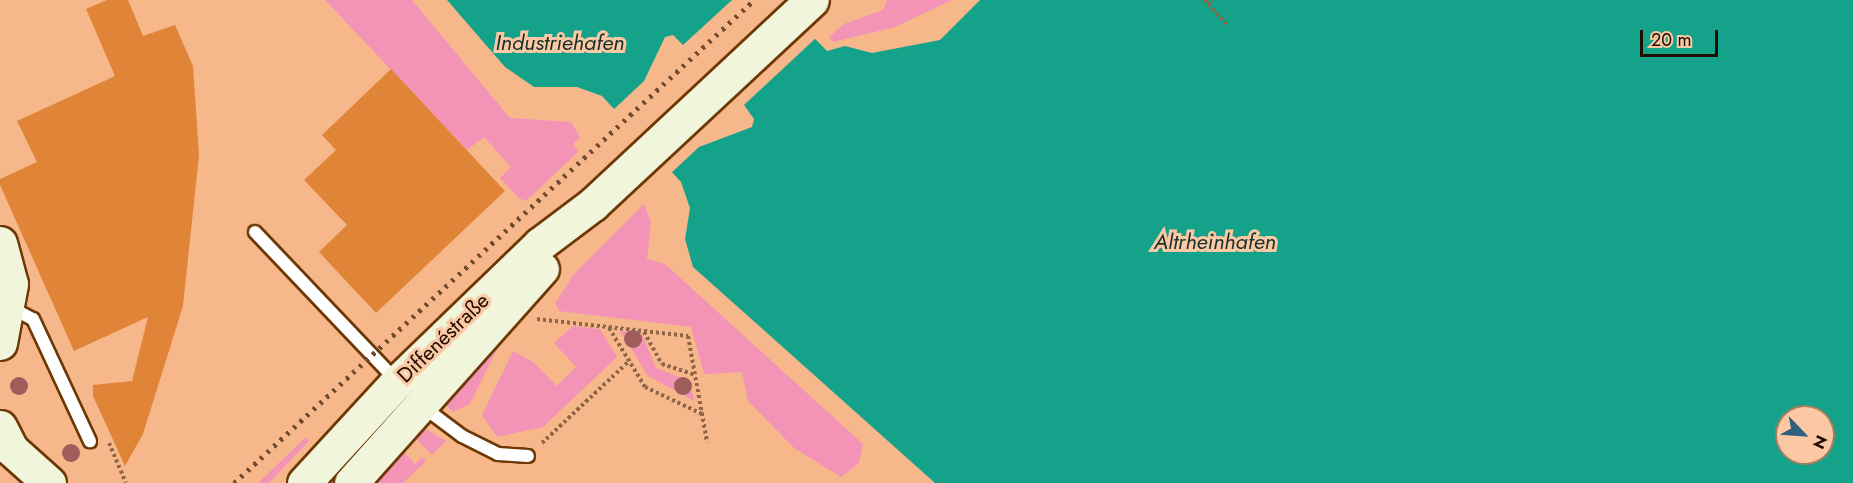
<!DOCTYPE html>
<meta charset="utf-8">
<style>
body{margin:0}
#map{position:relative;width:1853px;height:483px;overflow:hidden;background:#f6b88b;font-family:Jost,sans-serif}
div>[style]{position:absolute}
[style*='--x']{left:calc(var(--x)*1px);top:calc(var(--y)*1px);width:calc(var(--w)*1px);rotate:calc(var(--a)*1deg)}
.green>*{inset:0;background:#f394b6}
.water>*{inset:0;background:#15a28a}
.pier>*{inset:0;background:#f6b88b}
.building>*{inset:0;background:#e08537}
.path>*{height:4px;margin-top:-2px;transform-origin:0;background:repeating-linear-gradient(90deg,#8f6548 0 3px,transparent 0 6px)}
.roads{filter:drop-shadow(2px 0 #6d3805) drop-shadow(-2px 0 #6d3805) drop-shadow(0 2px #6d3805) drop-shadow(0 -2px #6d3805)}
.lane>*{height:12px;margin:-6px;padding:0 6px;transform-origin:6px;border-radius:6px;background:#fff}
.secondary>*{height:33px;margin:-16.5px;padding:0 16.5px;transform-origin:16.5px;border-radius:16.5px;background:#f1f5dc}
.rail>*{height:4.5px;margin-top:-2.25px;transform-origin:0;background:repeating-linear-gradient(90deg,#704c33 0 3px,transparent 0 9px)}
.trees>*{width:18px;height:18px;margin:-9px;border-radius:50%;background:#9e5d5a}
span{translate:-50% -50%;white-space:nowrap;text-align:center;line-height:1.15;-webkit-text-stroke:6px #fbc8a4;paint-order:stroke}
.street-label{font-size:21px;color:#210c00}
.water-label{font-size:22px;color:#16312b;font-style:italic}
.north{position:absolute;left:1775px;top:405px;width:60px;height:60px;box-sizing:border-box;background:#fbc8a4;border:2px solid #a47d62;border-radius:50%;rotate:115deg;font-size:16px;font-weight:700;line-height:24px;text-align:center;color:#210c00}
.north::after{content:'';display:block;margin:auto;width:21px;height:27px;background:#2f617e;clip-path:polygon(50% 0,100% 100%,50% 72%,0 100%)}
.scale{position:absolute;left:1640px;top:30px;width:78px;height:27px;box-sizing:border-box;border:3px solid #210c00;border-top:0;padding-left:8px;font-size:18px;line-height:21px;white-space:nowrap;color:#210c00;-webkit-text-stroke:4px #fbc8a4;paint-order:stroke}
</style>
<div id="map">
<div class="green">
<div style="clip-path:polygon(325px 0,412px 0,510px 118px,571px 122px,580px 137px,573px 144px,578px 152px,526px 201px,519px 198px,500px 178px,511px 167px,484px 137px,467px 150px)"></div>
<div style="clip-path:polygon(887px 0,952px 0,895px 27px,833px 42px,829px 37px,844px 24px,883px 10px)"></div>
<div style="clip-path:polygon(644px 204px,651px 222px,647px 259px,665px 264px,863px 444px,859px 463px,841px 477px,794px 448px,748px 401px,742px 372px,704px 374px,691px 327px,559px 311px,555px 303px,574px 274px)"></div>
<div style="clip-path:polygon(551px 278px,502px 339px,470px 404px,453px 412px,441px 400px)"></div>
<div style="clip-path:polygon(573px 326px,600px 329px,617px 357px,543px 427px,497px 437px,482px 415px,513px 351px,533px 362px,557px 386px,576px 367px,554px 343px)"></div>
<div style="clip-path:polygon(620px 331px,642px 334px,656px 368px,690px 381px,694px 401px,648px 376px)"></div>
<div style="clip-path:polygon(418px 425px,446px 441px,432px 455px,410px 433px)"></div>
<div style="clip-path:polygon(306px 437px,309px 441px,269px 483px,258px 483px)"></div>
<div style="clip-path:polygon(399px 447px,415px 464px,422px 457px,426px 461px,403px 483px,370px 483px)"></div>
</div>
<div class="water">
<div style="clip-path:polygon(evenodd,447px 0,777px 0,827px 51px,845px 46px,872px 53px,940px 40px,980px 0,1853px 0,1853px 483px,935px 483px,693px 267px,685px 239px,690px 208px,681px 182px,602px 96px,577px 87px,534px 87px,505px 67px,447px 0,1787px 417px,1823px 417px,1823px 453px,1787px 453px,1787px 417px)"></div>
</div>
<div class="pier">
<div style="clip-path:polygon(732px 0,781px 0,817px 37px,744px 105px,754px 119px,752px 127px,699px 147px,670px 174px,612px 111px,644px 81px,665px 37px,673px 35px,683px 45px)"></div>
</div>
<div class="building">
<div style="clip-path:polygon(107px 0,128px 0,143px 36px,175px 25px,193px 66px,199px 155px,183px 306px,143px 434px,125px 466px,93px 396px,93px 385px,132px 381px,148px 317px,74px 351px,0 185px,0 179px,37px 162px,17px 121px,115px 76px,86px 9px)"></div>
<div style="clip-path:polygon(391px 69px,505px 191px,376px 313px,319px 252px,347px 225px,304px 180px,336px 150px,322px 135px)"></div>
</div>
<div class="path">
<div style="--x:1204;--y:0;--w:35;--a:47"></div>
<div style="--x:1208;--y:5;--w:7;--a:-45"></div>
<div style="--x:537;--y:319;--w:152;--a:6.4"></div>
<div style="--x:688;--y:336;--w:108;--a:79.8"></div>
<div style="--x:609;--y:328;--w:69;--a:58.6"></div>
<div style="--x:645;--y:387;--w:63;--a:25.3"></div>
<div style="--x:644;--y:332;--w:37;--a:61"></div>
<div style="--x:662;--y:364;--w:35;--a:18"></div>
<div style="--x:109;--y:443;--w:43;--a:67"></div>
<div style="--x:542;--y:443;--w:120;--a:-43.3"></div>
</div>
<div class="roads">
<div class="lane">
<div style="--x:255;--y:232;--w:206;--a:46.4"></div>
<div style="--x:10;--y:307;--w:26;--a:28"></div>
<div style="--x:33;--y:319;--w:135;--a:65"></div>
<div style="--x:422;--y:406;--w:50;--a:36.9"></div>
<div style="--x:462;--y:436;--w:40;--a:26.6"></div>
<div style="--x:498;--y:454;--w:30;--a:4"></div>
</div>
<div class="secondary">
<div style="--x:0;--y:243;--w:42;--a:75"></div>
<div style="--x:11;--y:284;--w:60;--a:100.6"></div>
<div style="--x:0;--y:427;--w:25;--a:63"></div>
<div style="--x:11;--y:449;--w:51;--a:41.8"></div>
<div style="--x:304;--y:483;--w:137;--a:-47.4"></div>
<div style="--x:397;--y:382;--w:199;--a:-44"></div>
<div style="--x:540;--y:244;--w:66;--a:-37"></div>
<div style="--x:593;--y:204;--w:299;--a:-43"></div>
<div style="--x:351;--y:483;--w:287;--a:-48.3"></div>
</div>
</div>
<div class="rail">
<div style="--x:234;--y:483;--w:710;--a:-42.89"></div>
</div>
<div class="trees">
<div style="left:633px;top:339px"></div>
<div style="left:19px;top:386px"></div>
<div style="left:683px;top:386px"></div>
<div style="left:71px;top:453px"></div>
</div>
<div class="street-label">
<span style="left:443px;top:338px;rotate:-44deg">Diffenéstraße</span>
</div>
<div class="water-label">
<span style="left:560px;top:43px">Industriehafen</span>
<span style="left:1215px;top:242px">Altrheinhafen</span>
</div>
<div class="north">N</div>
<div class="scale">20 m</div>
</div>
